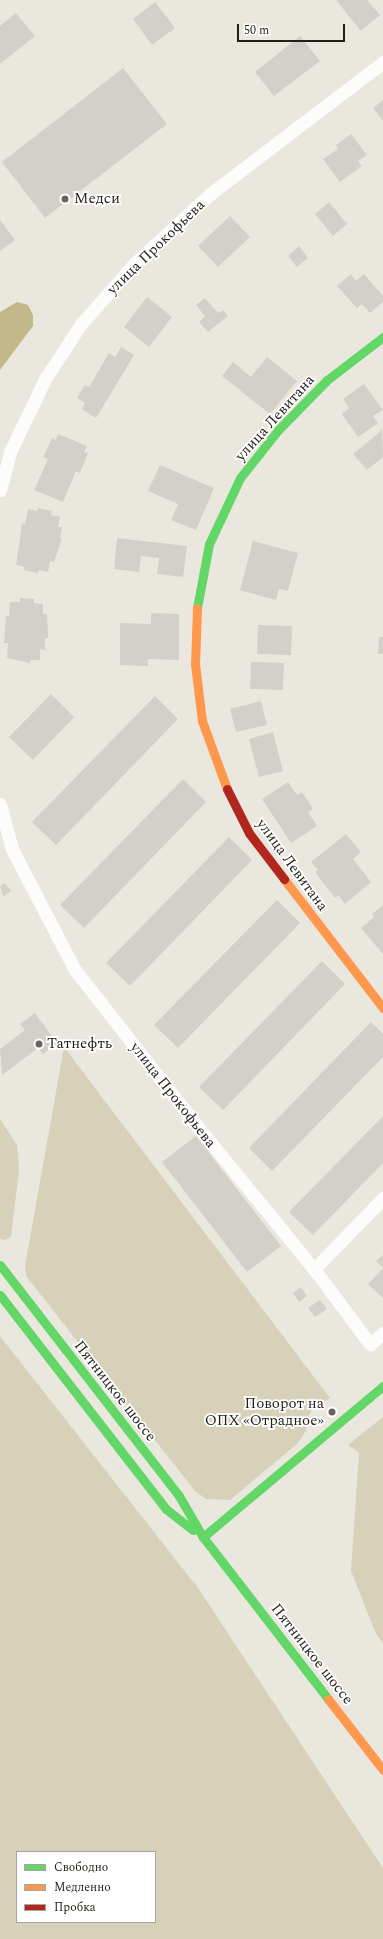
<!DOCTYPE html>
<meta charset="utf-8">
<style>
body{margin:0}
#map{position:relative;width:383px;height:1939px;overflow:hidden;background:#eae8de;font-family:Spectral,serif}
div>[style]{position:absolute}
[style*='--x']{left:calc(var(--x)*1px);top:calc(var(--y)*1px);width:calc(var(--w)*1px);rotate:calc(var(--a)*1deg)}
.green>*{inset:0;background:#d7d1b9}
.water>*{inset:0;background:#c4b88a}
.building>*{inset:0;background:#d2d0c8}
.street>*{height:13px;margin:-6.5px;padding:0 6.5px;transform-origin:6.5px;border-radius:6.5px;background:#fcfcfa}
.fast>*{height:9px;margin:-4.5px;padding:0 4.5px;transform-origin:4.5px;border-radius:4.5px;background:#63d668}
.slow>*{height:9px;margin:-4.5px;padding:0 4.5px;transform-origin:4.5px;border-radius:4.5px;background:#ff974d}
.jam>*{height:9px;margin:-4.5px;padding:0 4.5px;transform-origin:4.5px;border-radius:4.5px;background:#b3261e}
.dots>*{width:11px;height:11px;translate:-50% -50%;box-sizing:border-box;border:2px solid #fff;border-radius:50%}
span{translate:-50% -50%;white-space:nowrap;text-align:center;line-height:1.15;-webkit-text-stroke:3.5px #fff;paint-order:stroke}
.poi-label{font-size:15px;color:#201f18}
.left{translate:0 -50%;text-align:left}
.right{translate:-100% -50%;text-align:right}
.street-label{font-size:15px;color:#201f18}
.legend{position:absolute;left:16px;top:1851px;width:140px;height:72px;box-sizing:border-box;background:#fff;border:1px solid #a6a5a3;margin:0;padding:5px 7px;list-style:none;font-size:12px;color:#201f18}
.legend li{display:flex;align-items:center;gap:8px;height:20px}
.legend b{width:20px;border:1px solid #a6a5a3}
.scale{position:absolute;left:237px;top:24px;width:108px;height:18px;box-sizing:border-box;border:2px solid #201f18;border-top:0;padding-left:5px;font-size:12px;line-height:14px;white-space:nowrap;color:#201f18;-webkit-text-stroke:3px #fff;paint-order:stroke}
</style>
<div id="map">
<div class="green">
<div style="clip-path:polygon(64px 1047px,330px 1398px,312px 1410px,307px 1419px,306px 1431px,297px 1444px,230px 1500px,206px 1499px,195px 1491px,26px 1276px,25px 1266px)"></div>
<div style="clip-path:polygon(0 1119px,17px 1145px,19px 1170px,11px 1237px,5px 1240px,0 1239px)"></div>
<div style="clip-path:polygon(evenodd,0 1336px,198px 1588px,383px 1868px,383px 1939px,0 1939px,0 1336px,17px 1852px,155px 1852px,155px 1922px,17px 1922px,17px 1852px)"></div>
<div style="clip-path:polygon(383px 1417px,383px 1643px,376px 1634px,351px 1571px,359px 1453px,348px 1445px)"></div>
</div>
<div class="water">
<div style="clip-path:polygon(17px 302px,28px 305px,33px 315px,33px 326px,0 370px,0 312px)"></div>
</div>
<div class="building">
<div style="clip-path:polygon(336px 0,367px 0,380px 15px,361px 31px)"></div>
<div style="clip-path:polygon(155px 2px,175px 28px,152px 45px,133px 19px)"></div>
<div style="clip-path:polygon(16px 13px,35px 36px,0 64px,0 26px)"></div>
<div style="clip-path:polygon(300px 36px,320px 61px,274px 96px,255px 72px)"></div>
<div style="clip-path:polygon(123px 68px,167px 124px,45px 218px,2px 162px)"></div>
<div style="clip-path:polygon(383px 100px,383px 121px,373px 108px)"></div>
<div style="clip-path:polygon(351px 134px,367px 155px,358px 161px,362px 166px,340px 182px,323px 159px,338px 149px,336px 145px)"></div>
<div style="clip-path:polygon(329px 202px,347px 224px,333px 236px,315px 214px)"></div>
<div style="clip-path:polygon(230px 216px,250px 237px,218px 267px,198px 246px)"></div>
<div style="clip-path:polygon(0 220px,15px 240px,0 251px)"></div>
<div style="clip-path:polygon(299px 246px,308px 258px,297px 267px,288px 256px)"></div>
<div style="clip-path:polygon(351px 274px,356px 281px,364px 274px,383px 296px,383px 302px,370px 313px,362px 304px,357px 308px,337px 286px)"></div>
<div style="clip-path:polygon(147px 297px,172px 317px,149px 347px,124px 327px)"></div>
<div style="clip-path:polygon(205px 298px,218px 313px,223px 310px,228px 316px,208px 332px,199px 322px,205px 316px,196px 305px)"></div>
<div style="clip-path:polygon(121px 347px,134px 355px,96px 418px,82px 409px,85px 403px,77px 398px,85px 385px,89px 387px,109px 353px,115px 357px)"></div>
<div style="clip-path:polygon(267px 357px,297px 381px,270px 414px,222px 376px,233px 362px,251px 377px)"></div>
<div style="clip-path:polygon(364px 384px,383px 410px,373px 416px,378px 423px,358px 437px,342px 414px,349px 408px,343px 399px)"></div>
<div style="clip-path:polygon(382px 430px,383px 457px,367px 470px,353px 454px)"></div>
<div style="clip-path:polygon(58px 434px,87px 446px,84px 452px,88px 453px,80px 473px,76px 471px,63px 502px,34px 490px,48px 459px,43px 457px,52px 438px,56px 440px)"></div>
<div style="clip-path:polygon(160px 465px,214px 488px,196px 530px,171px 520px,178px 504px,148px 491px)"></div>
<div style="clip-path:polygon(38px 508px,52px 511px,51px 515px,60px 517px,58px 527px,62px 527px,60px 539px,62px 539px,54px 562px,50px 561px,48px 572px,39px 570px,38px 573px,24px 570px,25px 567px,16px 565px,22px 523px,25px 524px,28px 509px,37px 511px)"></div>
<div style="clip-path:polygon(117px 538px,187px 546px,183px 577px,157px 574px,159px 558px,141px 556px,139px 572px,114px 569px)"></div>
<div style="clip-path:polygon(253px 541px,298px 553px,288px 591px,279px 589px,276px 600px,240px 590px)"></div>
<div style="clip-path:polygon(20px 598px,34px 599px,34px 603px,43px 604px,43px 614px,47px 614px,48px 638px,45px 638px,45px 650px,40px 649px,40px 660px,30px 660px,30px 663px,7px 658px,8px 643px,4px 643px,6px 616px,9px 616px,10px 602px,20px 602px)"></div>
<div style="clip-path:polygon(151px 613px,179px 614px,179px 660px,148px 659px,148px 666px,120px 665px,120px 623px,151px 624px)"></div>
<div style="clip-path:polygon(258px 625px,292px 626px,291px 655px,257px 654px)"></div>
<div style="clip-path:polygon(379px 637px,383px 637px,383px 654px,378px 654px)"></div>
<div style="clip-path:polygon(251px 662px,284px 663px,283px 690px,250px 689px)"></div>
<div style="clip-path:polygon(51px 694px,74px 717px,33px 760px,9px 737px)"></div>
<div style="clip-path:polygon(155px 696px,178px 719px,56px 845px,32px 822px)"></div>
<div style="clip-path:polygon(261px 701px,267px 725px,236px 732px,230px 709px)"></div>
<div style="clip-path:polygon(273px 732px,283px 771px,259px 777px,249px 739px)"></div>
<div style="clip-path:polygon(183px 779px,206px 802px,84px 928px,60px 905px)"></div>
<div style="clip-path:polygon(288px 782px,297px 795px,302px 792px,313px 809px,308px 812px,317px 826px,291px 843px,262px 799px)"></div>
<div style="clip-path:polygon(346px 834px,361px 852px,353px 859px,371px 882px,345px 904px,338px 895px,335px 898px,315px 872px,318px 870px,311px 862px)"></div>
<div style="clip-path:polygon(229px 837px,252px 860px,130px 986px,106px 963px)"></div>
<div style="clip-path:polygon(5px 883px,11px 891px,3px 897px,0 886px)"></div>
<div style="clip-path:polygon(277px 900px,300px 923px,178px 1048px,154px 1025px)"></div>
<div style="clip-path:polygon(383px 905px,383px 954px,361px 928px,374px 917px,372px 914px)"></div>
<div style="clip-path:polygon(322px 961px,345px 984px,223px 1110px,199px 1087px)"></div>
<div style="clip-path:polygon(35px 1013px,57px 1043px,43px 1054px,38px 1048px,2px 1075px,0 1049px,25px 1030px,20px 1024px)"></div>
<div style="clip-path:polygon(371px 1022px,383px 1034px,383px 1057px,272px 1171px,249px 1148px)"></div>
<div style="clip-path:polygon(383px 1116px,383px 1163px,313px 1235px,289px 1212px)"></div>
<div style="clip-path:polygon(196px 1136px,281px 1246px,247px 1272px,162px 1162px)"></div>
<div style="clip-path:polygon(383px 1255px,383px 1268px,376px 1261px)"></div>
<div style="clip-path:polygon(383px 1268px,383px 1298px,368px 1284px)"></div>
<div style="clip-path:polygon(301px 1287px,307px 1296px,299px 1302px,293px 1293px)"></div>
<div style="clip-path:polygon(320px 1300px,327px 1309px,315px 1317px,308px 1308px)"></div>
</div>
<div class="street">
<div style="--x:0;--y:490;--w:39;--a:-75"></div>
<div style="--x:10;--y:452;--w:81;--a:-64.4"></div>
<div style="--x:45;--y:379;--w:66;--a:-56.8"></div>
<div style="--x:81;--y:324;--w:81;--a:-48.5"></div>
<div style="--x:135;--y:263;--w:102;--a:-42.6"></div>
<div style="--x:210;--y:194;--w:218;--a:-37.3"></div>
<div style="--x:0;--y:804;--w:47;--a:75.1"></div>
<div style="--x:12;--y:849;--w:136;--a:62.5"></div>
<div style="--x:75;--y:970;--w:199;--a:51.9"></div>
<div style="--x:198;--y:1127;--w:183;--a:50.8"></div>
<div style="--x:314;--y:1269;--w:94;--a:53.3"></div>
<div style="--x:370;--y:1344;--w:17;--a:-40"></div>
<div style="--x:314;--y:1269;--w:99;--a:-45.8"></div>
</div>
<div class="fast">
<div style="--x:197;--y:608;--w:65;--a:-79.4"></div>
<div style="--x:209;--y:544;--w:73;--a:-64.8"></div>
<div style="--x:240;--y:478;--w:61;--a:-51.6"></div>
<div style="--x:278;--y:430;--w:70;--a:-45.6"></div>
<div style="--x:327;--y:380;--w:71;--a:-37.5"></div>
<div style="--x:0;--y:1265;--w:292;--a:52.2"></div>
<div style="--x:179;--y:1496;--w:48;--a:59.7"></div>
<div style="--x:203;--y:1537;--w:205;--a:52.3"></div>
<div style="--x:0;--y:1295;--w:271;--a:52.2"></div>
<div style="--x:166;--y:1509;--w:34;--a:38"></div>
<div style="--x:203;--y:1537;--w:235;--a:-40"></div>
</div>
<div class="slow">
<div style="--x:197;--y:608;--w:56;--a:92"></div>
<div style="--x:195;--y:664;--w:57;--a:83"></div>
<div style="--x:202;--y:721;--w:72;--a:69.8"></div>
<div style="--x:284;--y:879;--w:163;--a:52.5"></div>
<div style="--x:328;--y:1699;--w:90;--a:52.2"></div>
</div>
<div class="jam">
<div style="--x:227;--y:789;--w:49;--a:63.4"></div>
<div style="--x:249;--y:833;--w:58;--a:52.7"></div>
</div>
<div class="dots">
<div style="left:65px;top:199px;background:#67655d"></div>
<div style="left:39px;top:1044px;background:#67655d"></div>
<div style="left:332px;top:1412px;background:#67655d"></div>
</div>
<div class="poi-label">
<span class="left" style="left:74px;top:199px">Медси</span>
<span class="left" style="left:47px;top:1044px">Татнефть</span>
<span class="right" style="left:324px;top:1412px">Поворот на<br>ОПХ «Отрадное»</span>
</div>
<div class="street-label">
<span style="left:156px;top:247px;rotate:-44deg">улица Прокофьева</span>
<span style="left:275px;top:418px;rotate:-48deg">улица Левитана</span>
<span style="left:292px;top:865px;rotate:54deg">улица Левитана</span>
<span style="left:173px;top:1095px;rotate:52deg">улица Прокофьева</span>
<span style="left:115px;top:1391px;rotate:52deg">Пятницкое шоссе</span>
<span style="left:312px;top:1654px;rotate:52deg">Пятницкое шоссе</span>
</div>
<ul class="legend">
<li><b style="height:5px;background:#63d668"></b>Свободно</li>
<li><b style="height:5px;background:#ff974d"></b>Медленно</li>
<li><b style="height:5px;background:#b3261e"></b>Пробка</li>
</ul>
<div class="scale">50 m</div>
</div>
